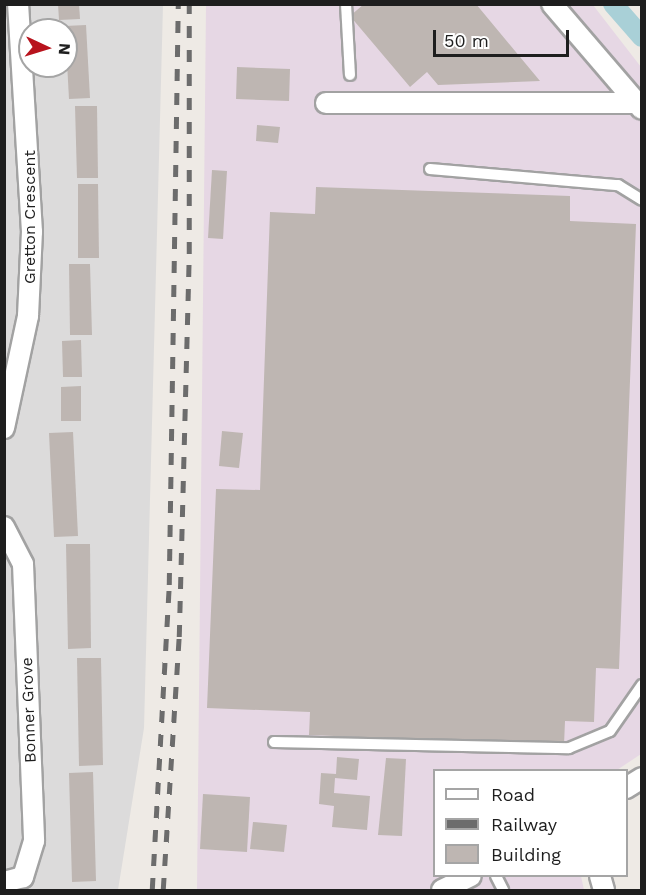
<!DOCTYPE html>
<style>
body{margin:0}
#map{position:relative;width:646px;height:895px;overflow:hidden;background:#eeeae5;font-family:"Work Sans",sans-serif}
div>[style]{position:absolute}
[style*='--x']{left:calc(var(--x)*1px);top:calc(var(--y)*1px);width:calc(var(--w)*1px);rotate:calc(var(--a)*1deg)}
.residential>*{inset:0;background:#dcdbdb}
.industrial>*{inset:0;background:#e6d7e4}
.canal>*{height:20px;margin:-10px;padding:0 10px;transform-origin:10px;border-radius:10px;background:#a9d0d7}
.building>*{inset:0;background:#beb6b2}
.roads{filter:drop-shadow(2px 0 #a2a2a2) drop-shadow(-2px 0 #a2a2a2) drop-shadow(0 2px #a2a2a2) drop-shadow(0 -2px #a2a2a2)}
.service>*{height:10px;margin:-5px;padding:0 5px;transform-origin:5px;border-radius:5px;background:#fff}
.minor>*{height:20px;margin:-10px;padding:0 10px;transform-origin:10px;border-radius:10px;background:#fff}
.rail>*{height:4.5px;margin-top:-2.25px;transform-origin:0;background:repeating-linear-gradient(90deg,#6c6c6c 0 12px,transparent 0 24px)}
span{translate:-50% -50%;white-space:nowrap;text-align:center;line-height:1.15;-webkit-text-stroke:4.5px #fff;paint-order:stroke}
.street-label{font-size:16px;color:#1e1e1e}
.frame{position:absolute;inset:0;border:6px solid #1e1e1e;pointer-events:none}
.legend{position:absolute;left:433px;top:769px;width:195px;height:108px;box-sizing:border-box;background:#fff;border:2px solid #a5a5a5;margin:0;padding:8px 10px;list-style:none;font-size:18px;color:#1e1e1e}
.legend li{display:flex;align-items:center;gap:12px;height:30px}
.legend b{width:30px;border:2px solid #a5a5a5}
.north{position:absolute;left:18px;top:18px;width:60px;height:60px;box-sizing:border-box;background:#fff;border:2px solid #a5a5a5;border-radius:50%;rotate:94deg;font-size:16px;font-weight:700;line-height:24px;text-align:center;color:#1e1e1e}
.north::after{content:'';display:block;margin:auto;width:21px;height:27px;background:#b8131d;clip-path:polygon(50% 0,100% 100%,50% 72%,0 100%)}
.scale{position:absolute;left:433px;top:30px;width:136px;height:27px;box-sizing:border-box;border:3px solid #1e1e1e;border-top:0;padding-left:8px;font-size:18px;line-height:21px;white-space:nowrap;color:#1e1e1e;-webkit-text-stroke:4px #fff;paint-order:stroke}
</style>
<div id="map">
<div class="residential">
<div style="clip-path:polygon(evenodd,5px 5px,163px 5px,144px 728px,118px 890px,5px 890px,5px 5px,30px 30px,66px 30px,66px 66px,30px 66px,30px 30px)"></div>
</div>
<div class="industrial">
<div style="clip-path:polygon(206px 5px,593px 5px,641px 67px,641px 754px,617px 770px,434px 770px,434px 876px,581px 876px,584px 890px,197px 890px)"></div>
</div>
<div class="canal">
<div style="--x:613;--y:4;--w:44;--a:48.7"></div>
</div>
<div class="building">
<div style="clip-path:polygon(58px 4px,79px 4px,80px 19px,59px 20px)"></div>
<div style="clip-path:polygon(364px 4px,476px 4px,540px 81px,438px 85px,427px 72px,410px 87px,350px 16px)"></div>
<div style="clip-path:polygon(86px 25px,90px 98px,69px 99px,65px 26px)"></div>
<div style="clip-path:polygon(237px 67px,290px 69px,289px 101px,236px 99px)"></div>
<div style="clip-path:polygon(75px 106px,97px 106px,98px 178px,77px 178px)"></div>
<div style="clip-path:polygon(257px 125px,280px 127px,278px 143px,256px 141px)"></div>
<div style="clip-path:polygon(212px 170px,227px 171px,223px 239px,208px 238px)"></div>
<div style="clip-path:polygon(78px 184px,98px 184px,99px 258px,78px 258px)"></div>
<div style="clip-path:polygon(316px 187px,570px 196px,570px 221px,636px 224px,619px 669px,596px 668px,594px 722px,565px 721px,564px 745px,309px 735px,310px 712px,207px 708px,216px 489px,260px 490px,270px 212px,315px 214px)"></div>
<div style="clip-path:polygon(69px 264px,90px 264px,92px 335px,70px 335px)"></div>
<div style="clip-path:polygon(81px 340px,82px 377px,63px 377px,62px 341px)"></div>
<div style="clip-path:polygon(81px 386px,81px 421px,61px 421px,61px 387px)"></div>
<div style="clip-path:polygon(222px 431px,243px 433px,239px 468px,219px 466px)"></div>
<div style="clip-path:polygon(73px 432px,78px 536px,54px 537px,49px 433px)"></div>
<div style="clip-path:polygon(66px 544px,90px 544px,91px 648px,68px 649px)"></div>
<div style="clip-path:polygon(77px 658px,101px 658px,103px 765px,79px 766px)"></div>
<div style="clip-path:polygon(337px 757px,359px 759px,357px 780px,335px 778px,334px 793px,370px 796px,367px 830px,332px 827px,334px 806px,319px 804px,321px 773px,336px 774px)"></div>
<div style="clip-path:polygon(386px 758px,406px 759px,402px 836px,378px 835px)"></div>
<div style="clip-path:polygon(93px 772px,96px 881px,72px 882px,69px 773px)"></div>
<div style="clip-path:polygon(203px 794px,250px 797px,247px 852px,200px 849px)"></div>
<div style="clip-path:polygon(253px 822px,287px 825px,284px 852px,250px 849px)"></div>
</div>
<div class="roads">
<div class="service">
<div style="--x:346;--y:4;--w:71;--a:86.8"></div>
<div style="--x:430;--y:169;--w:189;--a:4.9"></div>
<div style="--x:618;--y:185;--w:28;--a:32"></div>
<div style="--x:274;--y:742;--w:295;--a:1.2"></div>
<div style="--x:569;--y:748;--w:44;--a:-22.5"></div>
<div style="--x:610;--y:731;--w:56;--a:-55.2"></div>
<div style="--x:496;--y:876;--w:16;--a:63"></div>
</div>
<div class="minor">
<div style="--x:552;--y:4;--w:138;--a:49.4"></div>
<div style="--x:326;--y:103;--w:311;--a:0"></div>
<div style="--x:4;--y:428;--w:115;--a:-77.9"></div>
<div style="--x:28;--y:316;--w:84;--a:-87.3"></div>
<div style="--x:32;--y:232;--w:228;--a:-93.5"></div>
<div style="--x:4;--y:527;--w:42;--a:62.8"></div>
<div style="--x:23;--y:564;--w:277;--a:87.7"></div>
<div style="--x:34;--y:841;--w:38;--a:107"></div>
<div style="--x:23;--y:877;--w:20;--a:165"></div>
<div style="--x:626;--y:788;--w:19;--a:-32"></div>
<div style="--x:600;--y:876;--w:15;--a:74"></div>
<div style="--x:442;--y:890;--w:32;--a:-26"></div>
</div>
</div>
<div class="rail">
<div style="--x:152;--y:890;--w:305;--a:-86.8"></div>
<div style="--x:169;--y:585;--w:581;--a:-89.11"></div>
<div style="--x:163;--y:890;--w:254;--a:-86.4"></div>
<div style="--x:179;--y:637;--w:383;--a:-88.5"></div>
<div style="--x:189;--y:254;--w:250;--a:-90"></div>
</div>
<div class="street-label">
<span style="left:30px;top:217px;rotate:-90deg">Gretton Crescent</span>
<span style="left:29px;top:710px;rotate:-92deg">Bonner Grove</span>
</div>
<div class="frame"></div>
<ul class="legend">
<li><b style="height:8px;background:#fff"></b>Road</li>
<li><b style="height:8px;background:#6c6c6c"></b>Railway</li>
<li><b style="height:16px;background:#beb6b2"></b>Building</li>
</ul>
<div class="north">N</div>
<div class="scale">50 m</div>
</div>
